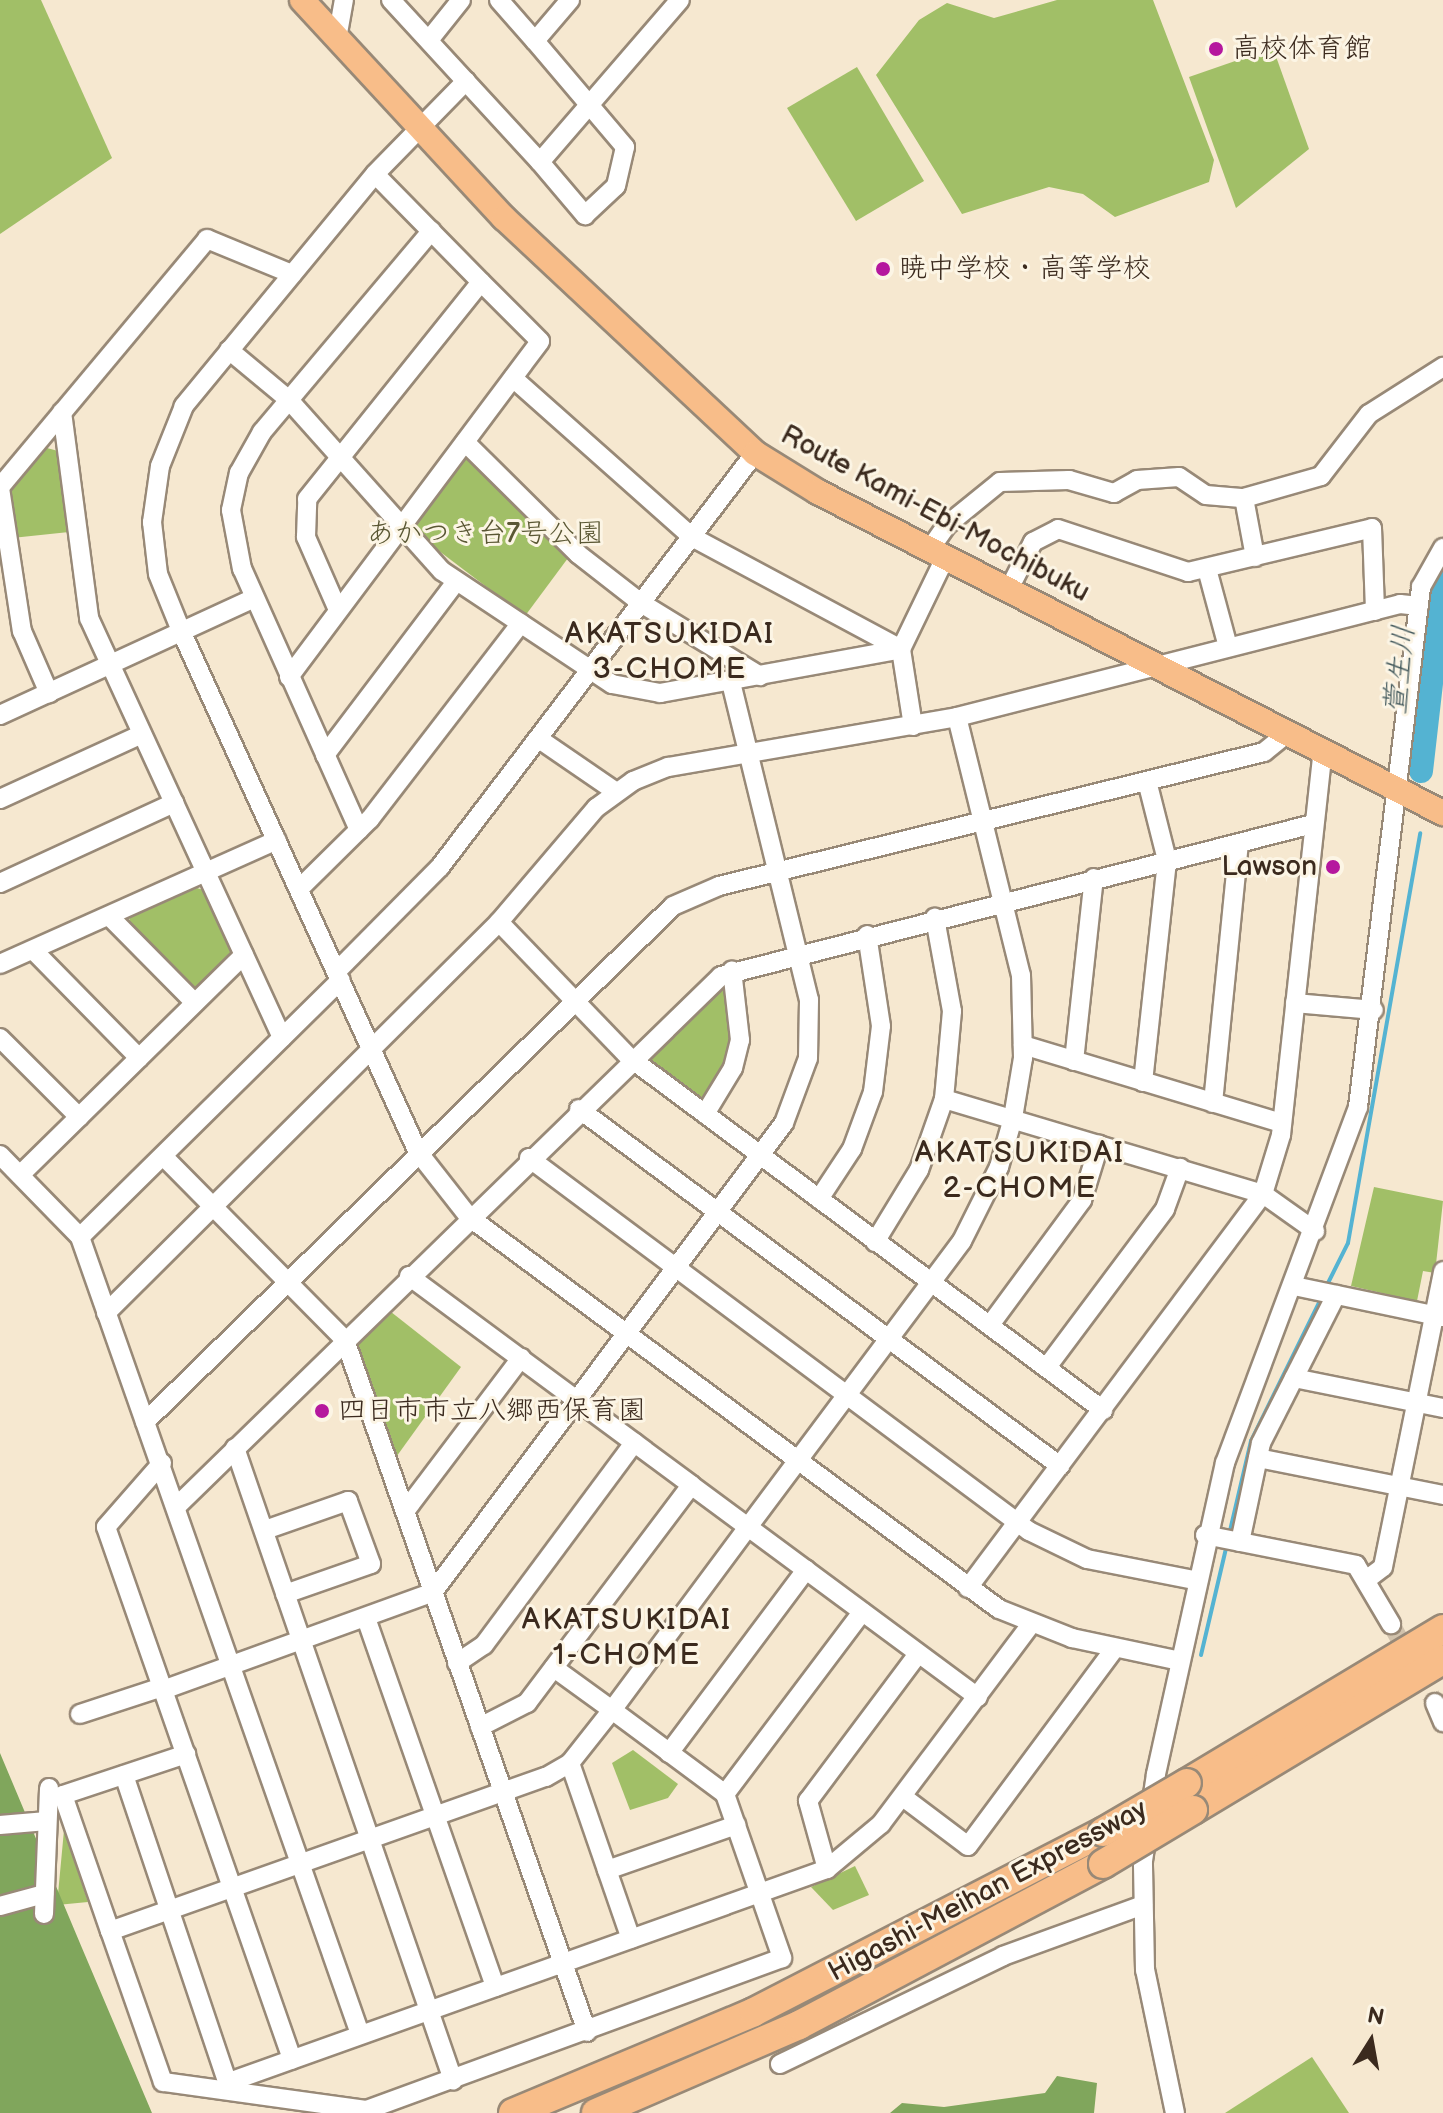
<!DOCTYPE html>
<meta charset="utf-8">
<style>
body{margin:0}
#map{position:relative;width:1443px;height:2113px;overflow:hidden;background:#f6e8d0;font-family:"Balsamiq Sans","Klee One",sans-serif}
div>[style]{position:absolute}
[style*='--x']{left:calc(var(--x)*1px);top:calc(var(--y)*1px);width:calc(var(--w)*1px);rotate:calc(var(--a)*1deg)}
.green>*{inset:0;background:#a1bf67}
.forest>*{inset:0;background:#80a65c}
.stream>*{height:4px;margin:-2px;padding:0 2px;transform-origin:2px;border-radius:2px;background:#54b3d2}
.river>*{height:24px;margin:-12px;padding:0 12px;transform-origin:12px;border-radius:12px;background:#54b3d2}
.minor-tunnel>*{height:18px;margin-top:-9px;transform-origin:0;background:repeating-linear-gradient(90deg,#d1c2ac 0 18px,transparent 0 27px)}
.roads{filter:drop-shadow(2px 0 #988977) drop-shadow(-2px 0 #988977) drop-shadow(0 2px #988977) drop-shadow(0 -2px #988977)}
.minor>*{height:18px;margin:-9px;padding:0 9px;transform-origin:9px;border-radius:9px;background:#fff}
.major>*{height:24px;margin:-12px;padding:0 12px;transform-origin:12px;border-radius:12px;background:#f8bd89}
.highway>*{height:28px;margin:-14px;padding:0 14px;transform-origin:14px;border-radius:14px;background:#f8bd89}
.bridges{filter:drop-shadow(2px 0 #988977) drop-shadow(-2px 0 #988977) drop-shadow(0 2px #988977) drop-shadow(0 -2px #988977)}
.highway-bridge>*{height:28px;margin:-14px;padding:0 14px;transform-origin:14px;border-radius:14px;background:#f8bd89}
.dots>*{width:22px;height:22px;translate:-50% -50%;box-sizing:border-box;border:4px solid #fcf5e5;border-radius:50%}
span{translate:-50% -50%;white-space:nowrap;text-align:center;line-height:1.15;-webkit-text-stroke:6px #fcf5e5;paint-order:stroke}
.poi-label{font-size:28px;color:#3b2a1e}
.left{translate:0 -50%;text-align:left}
.right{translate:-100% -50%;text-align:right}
.street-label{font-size:28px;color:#3b2a1e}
.park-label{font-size:28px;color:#5a5734}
.neighbourhood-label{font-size:30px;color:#3b2a1e;letter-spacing:2px}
.water-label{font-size:30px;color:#445a5d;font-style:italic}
.north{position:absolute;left:1331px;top:2001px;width:80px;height:80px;-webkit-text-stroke:6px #fcf5e5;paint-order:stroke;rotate:11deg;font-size:22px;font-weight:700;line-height:32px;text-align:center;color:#3b2a1e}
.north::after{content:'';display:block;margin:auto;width:28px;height:36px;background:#3b2a1e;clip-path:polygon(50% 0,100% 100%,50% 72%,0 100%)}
</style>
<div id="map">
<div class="green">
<div style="clip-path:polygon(0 0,41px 0,112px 158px,0 234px)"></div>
<div style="clip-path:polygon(1057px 0,1153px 0,1214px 160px,1209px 182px,1115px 217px,1083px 194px,1049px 187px,962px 214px,876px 75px,919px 20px,947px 3px,994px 18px)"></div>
<div style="clip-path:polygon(1273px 48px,1309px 149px,1236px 208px,1189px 77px)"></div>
<div style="clip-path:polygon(857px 67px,924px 181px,856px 221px,787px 108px)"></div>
<div style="clip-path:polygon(47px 448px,58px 451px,69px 532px,12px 538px,12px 490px)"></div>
<div style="clip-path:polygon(471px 457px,571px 554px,525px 616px,414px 532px,415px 521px,461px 459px)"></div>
<div style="clip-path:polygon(197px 888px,207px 891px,233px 946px,230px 963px,201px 992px,189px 990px,128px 926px,130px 917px)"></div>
<div style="clip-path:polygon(722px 984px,730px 986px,735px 1043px,701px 1102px,646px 1061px)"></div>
<div style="clip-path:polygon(1374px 1187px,1443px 1201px,1435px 1273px,1423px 1271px,1417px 1301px,1351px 1286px)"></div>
<div style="clip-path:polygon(386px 1308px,461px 1367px,394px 1460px,354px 1339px)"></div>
<div style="clip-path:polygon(633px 1750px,678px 1784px,668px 1798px,630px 1810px,612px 1763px)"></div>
<div style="clip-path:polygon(64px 1830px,88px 1902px,57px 1905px)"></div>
<div style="clip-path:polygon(855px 1866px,869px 1895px,833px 1910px,811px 1887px)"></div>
<div style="clip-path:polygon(1312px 2057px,1349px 2113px,1225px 2113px)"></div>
</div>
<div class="forest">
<div style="clip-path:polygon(0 1753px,82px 1948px,152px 2113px,0 2113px)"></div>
<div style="clip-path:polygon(1057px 2076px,1097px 2083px,1094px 2113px,890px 2113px,902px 2103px,944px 2107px,1045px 2093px)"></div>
</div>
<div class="stream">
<div style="--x:1326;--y:1287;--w:49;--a:-63.4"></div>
<div style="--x:1348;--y:1243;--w:416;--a:-80"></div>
<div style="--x:1229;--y:1535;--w:97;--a:-76.8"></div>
<div style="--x:1251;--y:1441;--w:158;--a:-63.8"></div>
<div style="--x:1201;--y:1655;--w:114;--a:-76.8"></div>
</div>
<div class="river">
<div style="--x:1421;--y:771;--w:195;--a:-83.5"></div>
</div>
<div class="minor-tunnel">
<div style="--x:1391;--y:1624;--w:90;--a:60.9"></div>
</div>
<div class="roads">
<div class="minor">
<div style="--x:391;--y:0;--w:220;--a:47.4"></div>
<div style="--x:540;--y:162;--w:214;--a:-49.2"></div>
<div style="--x:499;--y:0;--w:55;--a:48.7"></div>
<div style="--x:337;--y:39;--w:40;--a:-80"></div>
<div style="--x:429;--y:40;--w:51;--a:-51.3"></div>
<div style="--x:466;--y:81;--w:130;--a:134.4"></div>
<div style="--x:375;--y:174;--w:301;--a:129.5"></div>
<div style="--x:184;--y:406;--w:65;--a:111.8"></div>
<div style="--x:160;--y:466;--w:57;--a:98.1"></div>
<div style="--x:152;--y:522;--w:52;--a:83.4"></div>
<div style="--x:158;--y:574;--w:64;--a:67.9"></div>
<div style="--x:182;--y:633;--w:570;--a:65.55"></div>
<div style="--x:418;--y:1152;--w:83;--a:51.9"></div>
<div style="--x:469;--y:1217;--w:659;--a:36.49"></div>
<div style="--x:999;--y:1609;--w:79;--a:21.7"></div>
<div style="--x:1072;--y:1638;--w:110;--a:12"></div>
<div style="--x:540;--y:162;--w:70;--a:49.7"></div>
<div style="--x:585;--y:215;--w:42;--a:-43.1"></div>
<div style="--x:616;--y:186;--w:40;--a:-77"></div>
<div style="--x:625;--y:147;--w:139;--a:-130.3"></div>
<div style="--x:535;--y:41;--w:54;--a:-49.5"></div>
<div style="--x:229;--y:350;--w:78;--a:39.8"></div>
<div style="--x:289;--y:400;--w:229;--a:48.2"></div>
<div style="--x:442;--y:571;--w:204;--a:33.6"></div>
<div style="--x:612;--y:684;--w:49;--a:10.6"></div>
<div style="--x:660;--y:693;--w:245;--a:-10.3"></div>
<div style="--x:513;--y:378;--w:239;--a:41.6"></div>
<div style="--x:692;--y:537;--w:237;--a:28.2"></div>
<div style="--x:62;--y:412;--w:208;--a:82.5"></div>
<div style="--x:89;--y:618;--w:462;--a:65.3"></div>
<div style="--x:465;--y:442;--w:159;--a:44.7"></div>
<div style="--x:578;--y:554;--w:80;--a:37.9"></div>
<div style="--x:641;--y:603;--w:140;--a:31.5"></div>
<div style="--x:0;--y:487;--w:323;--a:-50.1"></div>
<div style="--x:207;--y:239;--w:92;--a:22.4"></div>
<div style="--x:0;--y:488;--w:145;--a:81.3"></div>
<div style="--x:22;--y:631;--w:68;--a:66.5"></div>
<div style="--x:1244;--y:498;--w:60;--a:79.4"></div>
<div style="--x:930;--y:549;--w:29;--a:-55"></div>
<div style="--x:947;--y:525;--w:68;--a:-39.1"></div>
<div style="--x:1000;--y:482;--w:69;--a:-1.7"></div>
<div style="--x:1069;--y:480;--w:47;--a:16.1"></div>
<div style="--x:1114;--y:493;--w:26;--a:-29"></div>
<div style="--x:1137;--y:480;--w:42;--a:-4.1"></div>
<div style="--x:1179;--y:477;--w:32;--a:34"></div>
<div style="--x:1206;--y:495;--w:38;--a:5"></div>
<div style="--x:1244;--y:498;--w:80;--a:-15.9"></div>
<div style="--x:1321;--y:476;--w:78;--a:-52.3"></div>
<div style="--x:1369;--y:414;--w:88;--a:-32.4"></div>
<div style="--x:1207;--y:569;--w:81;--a:74.9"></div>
<div style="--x:1009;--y:589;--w:53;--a:-62.9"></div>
<div style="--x:1033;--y:542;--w:28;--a:-27"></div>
<div style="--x:1058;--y:529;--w:137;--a:18.3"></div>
<div style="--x:1188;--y:572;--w:189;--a:-13.4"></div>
<div style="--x:1372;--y:528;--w:83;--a:87.9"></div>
<div style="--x:338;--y:610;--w:80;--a:-113.7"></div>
<div style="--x:306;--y:537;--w:38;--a:-88"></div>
<div style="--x:307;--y:499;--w:278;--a:-51.3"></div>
<div style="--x:481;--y:282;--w:151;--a:-134.5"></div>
<div style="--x:289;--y:677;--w:419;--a:-53.2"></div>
<div style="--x:540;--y:341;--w:83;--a:-135"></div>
<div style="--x:0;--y:715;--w:280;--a:-24.7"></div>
<div style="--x:957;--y:717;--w:266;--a:76.1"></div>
<div style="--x:1021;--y:975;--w:83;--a:88.6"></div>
<div style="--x:1023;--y:1058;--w:61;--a:99.5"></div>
<div style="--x:1013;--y:1118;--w:51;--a:105.9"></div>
<div style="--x:999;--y:1167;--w:83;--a:116.6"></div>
<div style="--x:962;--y:1241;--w:357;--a:126.8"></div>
<div style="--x:748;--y:1527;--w:286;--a:36.5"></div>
<div style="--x:913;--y:726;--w:78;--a:-98.9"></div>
<div style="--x:901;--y:649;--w:103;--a:-64.2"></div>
<div style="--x:539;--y:739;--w:92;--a:34.4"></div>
<div style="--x:325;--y:755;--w:217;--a:-52.9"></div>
<div style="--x:0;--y:799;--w:156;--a:-24.6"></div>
<div style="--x:359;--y:830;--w:286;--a:-114.1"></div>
<div style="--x:242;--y:569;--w:60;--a:-100.6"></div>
<div style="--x:231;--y:510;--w:38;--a:-78"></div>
<div style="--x:239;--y:473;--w:47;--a:-60.7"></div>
<div style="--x:262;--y:432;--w:263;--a:-49.9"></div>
<div style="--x:0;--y:883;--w:192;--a:-24.7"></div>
<div style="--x:300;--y:888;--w:98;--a:-44.6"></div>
<div style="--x:370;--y:819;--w:247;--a:-52.4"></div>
<div style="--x:109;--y:916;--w:122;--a:45.3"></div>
<div style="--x:499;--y:922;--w:189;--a:46.1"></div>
<div style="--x:630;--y:1058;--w:590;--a:36.66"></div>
<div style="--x:34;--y:951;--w:150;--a:45.5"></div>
<div style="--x:0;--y:964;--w:303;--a:-24.1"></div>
<div style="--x:337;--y:971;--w:146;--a:-45.3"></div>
<div style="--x:440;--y:867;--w:520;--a:-52.73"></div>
<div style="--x:1295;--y:1003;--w:79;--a:5.1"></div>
<div style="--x:0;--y:1038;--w:112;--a:45"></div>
<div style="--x:1023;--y:1045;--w:270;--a:16.8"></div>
<div style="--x:1074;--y:1061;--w:184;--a:-83.8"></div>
<div style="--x:1143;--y:1082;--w:223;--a:-83.8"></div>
<div style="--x:1167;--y:860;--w:81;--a:-104.2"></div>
<div style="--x:944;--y:1099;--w:333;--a:16.6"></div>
<div style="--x:1263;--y:1194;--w:64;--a:35.4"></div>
<div style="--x:1213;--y:1103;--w:261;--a:-84.3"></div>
<div style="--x:579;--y:1109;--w:599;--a:36.58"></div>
<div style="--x:705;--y:1114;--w:54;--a:-58.7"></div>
<div style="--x:733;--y:1068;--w:29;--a:-76"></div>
<div style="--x:740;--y:1040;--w:70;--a:-96.5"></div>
<div style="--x:0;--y:1155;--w:115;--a:45.7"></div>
<div style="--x:80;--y:1237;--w:845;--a:70.64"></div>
<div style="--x:163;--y:1156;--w:259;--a:45.3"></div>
<div style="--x:345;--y:1340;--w:733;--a:70.72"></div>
<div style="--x:529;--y:1158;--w:624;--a:36.72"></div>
<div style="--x:1029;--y:1531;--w:64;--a:25.8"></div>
<div style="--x:1087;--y:1559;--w:109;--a:11.1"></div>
<div style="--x:20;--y:1175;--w:314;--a:-44.5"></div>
<div style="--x:819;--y:1199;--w:60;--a:-56.6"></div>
<div style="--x:852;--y:1149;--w:61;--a:-69.8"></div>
<div style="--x:873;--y:1092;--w:66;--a:-83.1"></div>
<div style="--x:881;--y:1026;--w:92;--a:-98.7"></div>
<div style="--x:80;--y:1237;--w:366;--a:-44.6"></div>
<div style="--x:875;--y:1242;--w:84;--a:-58.6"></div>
<div style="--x:919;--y:1170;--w:75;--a:-70.6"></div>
<div style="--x:944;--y:1099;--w:88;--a:-84.8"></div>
<div style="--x:952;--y:1011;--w:95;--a:-100.4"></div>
<div style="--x:409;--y:1276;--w:351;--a:36.5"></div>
<div style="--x:1294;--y:1286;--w:152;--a:11.8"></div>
<div style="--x:106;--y:1313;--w:554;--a:-44.85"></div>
<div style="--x:499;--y:922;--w:150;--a:-49.6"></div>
<div style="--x:596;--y:808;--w:46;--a:-36.1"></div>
<div style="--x:633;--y:781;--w:38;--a:-22"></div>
<div style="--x:668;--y:767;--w:293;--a:-9.8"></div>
<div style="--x:957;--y:717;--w:457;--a:-14.3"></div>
<div style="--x:1400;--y:604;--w:19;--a:6"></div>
<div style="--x:990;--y:1325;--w:155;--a:-53.6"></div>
<div style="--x:1082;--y:1200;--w:58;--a:-72.8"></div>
<div style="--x:1047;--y:1367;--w:197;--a:-53.2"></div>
<div style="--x:1165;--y:1209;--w:44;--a:-69.9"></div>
<div style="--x:1294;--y:1378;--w:152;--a:11.4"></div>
<div style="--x:145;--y:1422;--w:738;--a:-44.34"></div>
<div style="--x:673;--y:906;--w:50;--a:-23.5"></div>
<div style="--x:719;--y:886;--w:561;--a:-13.81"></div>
<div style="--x:1264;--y:752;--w:32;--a:-39"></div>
<div style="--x:235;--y:1448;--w:669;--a:70.97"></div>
<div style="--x:1258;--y:1458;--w:189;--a:11.3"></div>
<div style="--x:162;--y:1463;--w:85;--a:131.2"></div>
<div style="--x:106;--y:1527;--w:564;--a:70.73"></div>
<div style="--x:177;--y:1506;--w:759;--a:-44.25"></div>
<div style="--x:721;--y:976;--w:611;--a:-14.4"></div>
<div style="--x:406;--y:1510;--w:191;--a:-52.9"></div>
<div style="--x:265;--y:1530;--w:88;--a:-19.3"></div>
<div style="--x:348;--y:1501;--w:67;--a:69.9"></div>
<div style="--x:371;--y:1564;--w:91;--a:160.8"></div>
<div style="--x:1205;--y:1535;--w:154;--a:11.2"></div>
<div style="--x:1356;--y:1565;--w:69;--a:59.3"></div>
<div style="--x:1240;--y:1542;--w:101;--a:-78"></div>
<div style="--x:1261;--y:1443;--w:166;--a:-63.1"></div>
<div style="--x:1366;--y:1580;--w:21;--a:-37"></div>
<div style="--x:1383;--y:1567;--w:302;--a:-78.5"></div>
<div style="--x:968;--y:1588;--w:492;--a:-53.2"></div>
<div style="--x:1263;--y:1194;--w:62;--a:-73"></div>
<div style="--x:1281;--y:1135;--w:388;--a:-83.8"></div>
<div style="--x:366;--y:1618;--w:391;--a:70.7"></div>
<div style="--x:457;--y:1663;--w:32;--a:-34"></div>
<div style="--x:484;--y:1645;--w:252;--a:-53.4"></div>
<div style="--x:163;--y:1690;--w:287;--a:-19.9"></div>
<div style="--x:433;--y:1592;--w:586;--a:-53.19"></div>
<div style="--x:784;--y:1123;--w:69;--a:-69.7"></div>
<div style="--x:808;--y:1058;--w:58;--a:-89"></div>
<div style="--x:809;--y:1000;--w:327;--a:-103.8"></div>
<div style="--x:1435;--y:1703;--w:21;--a:67"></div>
<div style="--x:80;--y:1714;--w:86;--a:-18.2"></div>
<div style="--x:480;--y:1727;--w:53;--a:-27.1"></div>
<div style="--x:527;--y:1703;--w:273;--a:-53"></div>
<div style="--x:691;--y:1485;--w:71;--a:36.4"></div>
<div style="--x:748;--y:1527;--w:228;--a:126.6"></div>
<div style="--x:612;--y:1710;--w:72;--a:-144.1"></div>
<div style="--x:669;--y:1753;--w:229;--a:-53.2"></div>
<div style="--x:570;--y:1763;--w:186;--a:70.9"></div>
<div style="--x:124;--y:1775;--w:332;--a:71.4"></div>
<div style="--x:725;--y:1794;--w:228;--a:-53"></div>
<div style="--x:903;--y:1797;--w:81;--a:37"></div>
<div style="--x:968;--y:1846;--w:247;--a:-53.4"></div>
<div style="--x:0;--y:1825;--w:47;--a:-4.9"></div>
<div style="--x:827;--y:1869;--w:71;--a:-105.6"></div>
<div style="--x:808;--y:1801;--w:184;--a:-53.2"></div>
<div style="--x:607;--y:1870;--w:137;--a:-19.2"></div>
<div style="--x:0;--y:1906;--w:46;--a:-15.3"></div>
<div style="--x:44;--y:1914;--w:126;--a:-87.7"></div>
<div style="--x:110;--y:1931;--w:462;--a:-19.5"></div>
<div style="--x:546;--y:1777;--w:28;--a:-30"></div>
<div style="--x:570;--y:1763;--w:68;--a:-51.6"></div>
<div style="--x:612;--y:1710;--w:141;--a:36.6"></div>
<div style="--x:725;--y:1794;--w:174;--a:70.8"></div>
<div style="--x:782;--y:1958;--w:443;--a:159.9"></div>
<div style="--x:366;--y:2110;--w:205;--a:-172.1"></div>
<div style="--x:163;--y:2082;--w:160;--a:-109.3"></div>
<div style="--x:110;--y:1931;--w:144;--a:-109.1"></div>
<div style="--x:63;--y:1795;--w:130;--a:-18.4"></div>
<div style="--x:780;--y:2064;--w:248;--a:-25.8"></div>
<div style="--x:1003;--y:1956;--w:149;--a:-20"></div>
<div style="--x:232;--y:2081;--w:632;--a:-19.61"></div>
<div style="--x:827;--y:1869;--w:70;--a:-39.8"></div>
<div style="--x:881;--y:1824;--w:250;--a:-53.1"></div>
<div style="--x:1175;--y:2113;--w:146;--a:-101.8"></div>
<div style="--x:1145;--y:1970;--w:109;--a:-91.1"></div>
<div style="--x:1143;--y:1861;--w:88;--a:-81.5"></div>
<div style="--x:1156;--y:1774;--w:319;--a:-77.5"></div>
<div style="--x:1225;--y:1463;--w:380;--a:-69.5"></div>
<div style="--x:1358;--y:1107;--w:524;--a:-83.09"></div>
<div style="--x:1421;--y:587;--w:45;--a:-60.6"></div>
</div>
<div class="major">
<div style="--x:302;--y:0;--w:297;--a:47.2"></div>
<div style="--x:504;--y:218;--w:344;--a:43.1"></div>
<div style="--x:755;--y:453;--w:74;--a:31.8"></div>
<div style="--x:818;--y:492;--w:703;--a:27.19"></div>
</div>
<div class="highway">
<div style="--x:1187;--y:1783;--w:299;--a:-31"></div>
<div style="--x:1193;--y:1810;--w:292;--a:-31"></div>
<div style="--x:513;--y:2113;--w:261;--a:-22.7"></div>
<div style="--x:754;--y:2012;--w:393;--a:-27.3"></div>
<div style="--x:596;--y:2113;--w:221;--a:-23.4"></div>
<div style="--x:799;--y:2025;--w:344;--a:-27.9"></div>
</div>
</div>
<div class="bridges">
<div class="highway-bridge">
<div style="--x:1103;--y:1832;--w:97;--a:-30.3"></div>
<div style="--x:1103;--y:1864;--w:105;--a:-31"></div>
</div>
</div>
<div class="dots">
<div style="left:1216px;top:49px;background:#b5179e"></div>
<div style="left:883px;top:269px;background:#b5179e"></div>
<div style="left:1333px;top:867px;background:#b5179e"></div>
<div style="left:322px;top:1411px;background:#b5179e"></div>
</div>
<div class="poi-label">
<span class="left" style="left:1232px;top:49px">高校体育館</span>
<span class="left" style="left:899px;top:269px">暁中学校・高等学校</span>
<span class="right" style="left:1317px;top:867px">Lawson</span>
<span class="left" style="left:338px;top:1411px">四日市市立八郷西保育園</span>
</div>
<div class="street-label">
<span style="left:935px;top:514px;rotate:28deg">Route Kami-Ebi-Mochibuku</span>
<span style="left:988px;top:1891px;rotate:-28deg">Higashi-Meihan Expressway</span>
</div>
<div class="park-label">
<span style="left:485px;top:534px">あかつき台7号公園</span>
</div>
<div class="neighbourhood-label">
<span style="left:670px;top:651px">AKATSUKIDAI<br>3-CHOME</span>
<span style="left:1020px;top:1170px">AKATSUKIDAI<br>2-CHOME</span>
<span style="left:627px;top:1637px">AKATSUKIDAI<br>1-CHOME</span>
</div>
<div class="water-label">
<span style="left:1400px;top:670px;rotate:-84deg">萱生川</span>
</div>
<div class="north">N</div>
</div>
